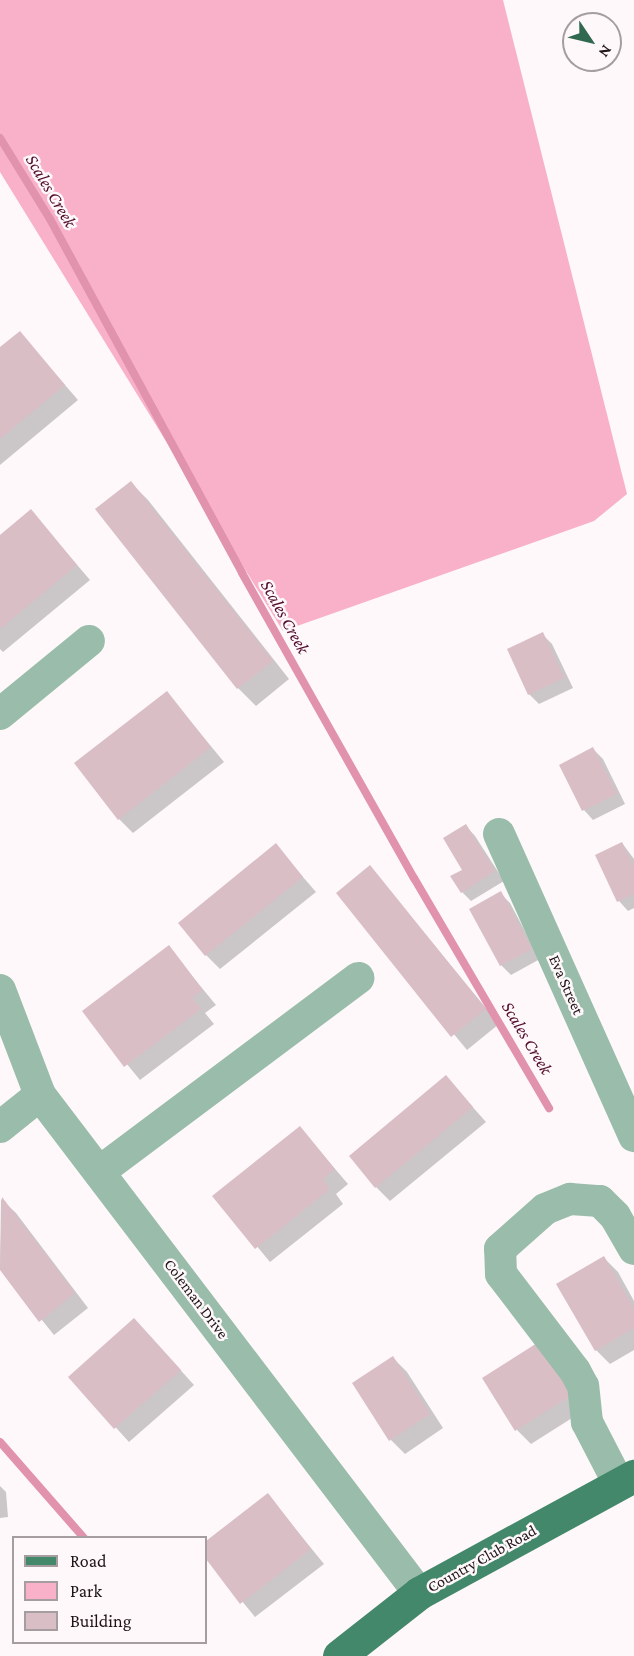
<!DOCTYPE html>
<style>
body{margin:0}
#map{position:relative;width:634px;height:1656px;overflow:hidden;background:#fef8fa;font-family:"Crimson Pro",serif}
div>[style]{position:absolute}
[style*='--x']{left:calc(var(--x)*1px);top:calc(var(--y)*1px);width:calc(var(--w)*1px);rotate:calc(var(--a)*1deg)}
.green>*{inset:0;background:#f8b1c8}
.shadow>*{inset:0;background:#0003}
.stream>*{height:8px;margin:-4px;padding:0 4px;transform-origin:4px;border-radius:4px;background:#e192ac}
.building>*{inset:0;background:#d9bec6}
.minor>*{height:32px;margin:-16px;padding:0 16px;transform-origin:16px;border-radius:16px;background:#9abdab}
.major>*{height:33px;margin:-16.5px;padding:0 16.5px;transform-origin:16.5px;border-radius:16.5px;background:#43886a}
span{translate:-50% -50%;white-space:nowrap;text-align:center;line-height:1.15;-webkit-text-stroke:5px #fef8fa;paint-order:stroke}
.street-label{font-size:16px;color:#1f1518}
.water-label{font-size:18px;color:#520c2c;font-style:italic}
.legend{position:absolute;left:12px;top:1536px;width:195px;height:108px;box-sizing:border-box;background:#fef8fa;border:2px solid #a59da0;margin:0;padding:8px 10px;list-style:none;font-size:18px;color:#1f1518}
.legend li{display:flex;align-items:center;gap:12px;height:30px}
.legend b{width:30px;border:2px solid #a59da0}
.north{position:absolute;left:562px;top:12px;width:60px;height:60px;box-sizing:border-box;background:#fef8fa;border:2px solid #a59da0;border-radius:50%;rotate:125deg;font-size:16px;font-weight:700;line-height:24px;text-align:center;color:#1f1518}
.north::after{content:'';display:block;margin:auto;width:21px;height:27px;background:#316950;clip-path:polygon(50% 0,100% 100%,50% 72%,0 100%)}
</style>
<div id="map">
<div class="green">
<div style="clip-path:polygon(0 0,503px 0,627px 494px,594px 521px,283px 631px,0 172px)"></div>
</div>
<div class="shadow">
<div style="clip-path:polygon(20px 333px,78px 400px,0 465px,0 349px)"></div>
<div style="clip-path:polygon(131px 483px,148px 500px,289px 679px,256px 706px,238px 688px,97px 509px)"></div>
<div style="clip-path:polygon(31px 511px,90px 580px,3px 652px,0 649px,0 537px)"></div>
<div style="clip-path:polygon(542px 634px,552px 644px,573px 688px,539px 704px,529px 694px)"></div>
<div style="clip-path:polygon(167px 693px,224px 762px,133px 833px,119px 819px)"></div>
<div style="clip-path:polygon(593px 749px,603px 759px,625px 804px,593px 820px,584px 810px,561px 765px)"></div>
<div style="clip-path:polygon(466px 826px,475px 836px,504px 881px,471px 901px,462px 892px)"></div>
<div style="clip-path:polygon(622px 843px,634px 859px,634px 908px,628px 911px,619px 901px)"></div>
<div style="clip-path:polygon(276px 846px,316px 892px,220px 969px,206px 955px)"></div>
<div style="clip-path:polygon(370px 867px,499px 1024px,467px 1050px,338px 894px)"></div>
<div style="clip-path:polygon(500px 893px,510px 903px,540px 959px,511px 975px,501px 965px,471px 909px)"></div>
<div style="clip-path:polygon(168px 947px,216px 1005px,205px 1013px,214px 1024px,140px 1080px,84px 1012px)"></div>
<div style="clip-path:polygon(446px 1077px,486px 1122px,390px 1201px,376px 1187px)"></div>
<div style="clip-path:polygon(300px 1128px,348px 1184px,336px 1194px,343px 1204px,270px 1262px,215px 1196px)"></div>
<div style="clip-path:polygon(1px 1199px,16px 1213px,88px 1308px,54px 1335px,0 1268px)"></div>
<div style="clip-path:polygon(604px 1258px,618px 1272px,634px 1301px,634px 1350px,610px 1364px,596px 1350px)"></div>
<div style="clip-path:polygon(148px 1334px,194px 1385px,129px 1442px,70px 1377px)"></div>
<div style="clip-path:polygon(559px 1354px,591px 1406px,531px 1444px,517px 1430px)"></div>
<div style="clip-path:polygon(393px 1358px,407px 1372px,443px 1428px,405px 1454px,391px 1440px)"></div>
<div style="clip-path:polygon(0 1486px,6px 1492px,8px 1517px,0 1518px)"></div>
<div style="clip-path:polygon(268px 1495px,324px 1564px,255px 1617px,206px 1557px,206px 1543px)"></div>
</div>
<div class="stream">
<div style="--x:0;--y:138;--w:95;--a:58.3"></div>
<div style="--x:50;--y:219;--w:403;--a:61.5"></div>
<div style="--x:242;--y:573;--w:350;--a:60.6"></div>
<div style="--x:414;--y:878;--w:267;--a:59.6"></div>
<div style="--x:0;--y:1442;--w:128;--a:48.8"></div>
</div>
<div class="building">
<div style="clip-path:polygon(20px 331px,65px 385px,0 439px,0 347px)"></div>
<div style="clip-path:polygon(131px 481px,273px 661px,237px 689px,95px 509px)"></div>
<div style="clip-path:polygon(31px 509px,77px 565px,0 629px,0 535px)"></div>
<div style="clip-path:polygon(543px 632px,564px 678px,528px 695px,507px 649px)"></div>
<div style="clip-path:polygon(167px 691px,211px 747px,118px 820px,74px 763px)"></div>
<div style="clip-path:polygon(593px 747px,617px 794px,582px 811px,559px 765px)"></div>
<div style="clip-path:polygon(466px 824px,495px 871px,461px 893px,450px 876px,462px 870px,443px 838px)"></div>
<div style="clip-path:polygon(622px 842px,634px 867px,634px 894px,617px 902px,595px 855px)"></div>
<div style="clip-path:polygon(276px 843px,303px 877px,205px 956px,178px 923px)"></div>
<div style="clip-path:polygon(370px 865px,486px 1009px,451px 1037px,336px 893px)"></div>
<div style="clip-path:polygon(501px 891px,532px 949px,500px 966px,469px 909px)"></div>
<div style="clip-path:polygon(169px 945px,203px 990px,192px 998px,201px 1009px,124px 1067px,82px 1011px)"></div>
<div style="clip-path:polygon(446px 1075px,473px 1107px,375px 1188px,349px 1156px)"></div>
<div style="clip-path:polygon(300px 1126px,335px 1169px,323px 1179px,330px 1189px,255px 1249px,212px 1196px)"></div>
<div style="clip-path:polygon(2px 1197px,75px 1293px,39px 1322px,0 1270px)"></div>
<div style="clip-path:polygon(604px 1256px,634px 1309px,634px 1328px,595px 1351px,556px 1284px)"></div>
<div style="clip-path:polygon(134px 1318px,181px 1370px,114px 1429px,68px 1377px)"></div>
<div style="clip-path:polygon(545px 1338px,578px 1391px,515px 1431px,482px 1378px)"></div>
<div style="clip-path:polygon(393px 1356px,430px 1414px,389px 1441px,352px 1383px)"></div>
<div style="clip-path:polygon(268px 1493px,311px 1549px,240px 1604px,206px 1559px,206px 1541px)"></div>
</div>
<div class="minor">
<div style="--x:0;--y:714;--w:115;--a:-39.4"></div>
<div style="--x:499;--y:834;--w:331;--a:65.9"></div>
<div style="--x:0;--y:990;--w:112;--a:69.1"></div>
<div style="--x:40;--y:1095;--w:626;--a:52.73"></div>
<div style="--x:0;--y:1127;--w:51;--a:-38.7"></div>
<div style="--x:99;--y:1172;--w:324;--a:-36.8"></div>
<div style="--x:619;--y:1484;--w:70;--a:-117.3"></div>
<div style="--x:587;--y:1422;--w:36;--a:-96"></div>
<div style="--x:583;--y:1386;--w:17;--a:-118"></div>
<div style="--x:575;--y:1371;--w:122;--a:-127.3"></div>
<div style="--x:501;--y:1274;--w:25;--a:-92"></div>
<div style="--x:500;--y:1249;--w:60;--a:-41.6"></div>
<div style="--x:545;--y:1209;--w:27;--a:-22"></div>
<div style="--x:570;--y:1199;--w:30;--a:4"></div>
<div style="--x:600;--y:1201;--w:21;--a:45"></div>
<div style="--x:615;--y:1216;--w:38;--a:60"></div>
</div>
<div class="major">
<div style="--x:339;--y:1656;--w:102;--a:-38.2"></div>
<div style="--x:419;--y:1593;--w:245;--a:-28.6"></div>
</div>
<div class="street-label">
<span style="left:566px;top:985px;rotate:66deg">Eva Street</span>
<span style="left:196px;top:1299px;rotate:53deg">Coleman Drive</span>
<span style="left:482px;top:1559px;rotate:-29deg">Country Club Road</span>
</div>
<div class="water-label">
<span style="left:51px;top:191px;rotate:59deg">Scales Creek</span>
<span style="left:285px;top:617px;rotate:61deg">Scales Creek</span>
<span style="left:527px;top:1038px;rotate:59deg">Scales Creek</span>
</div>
<ul class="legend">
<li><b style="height:8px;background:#43886a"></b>Road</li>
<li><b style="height:16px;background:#f8b1c8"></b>Park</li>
<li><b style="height:16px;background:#d9bec6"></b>Building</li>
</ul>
<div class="north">N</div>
</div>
